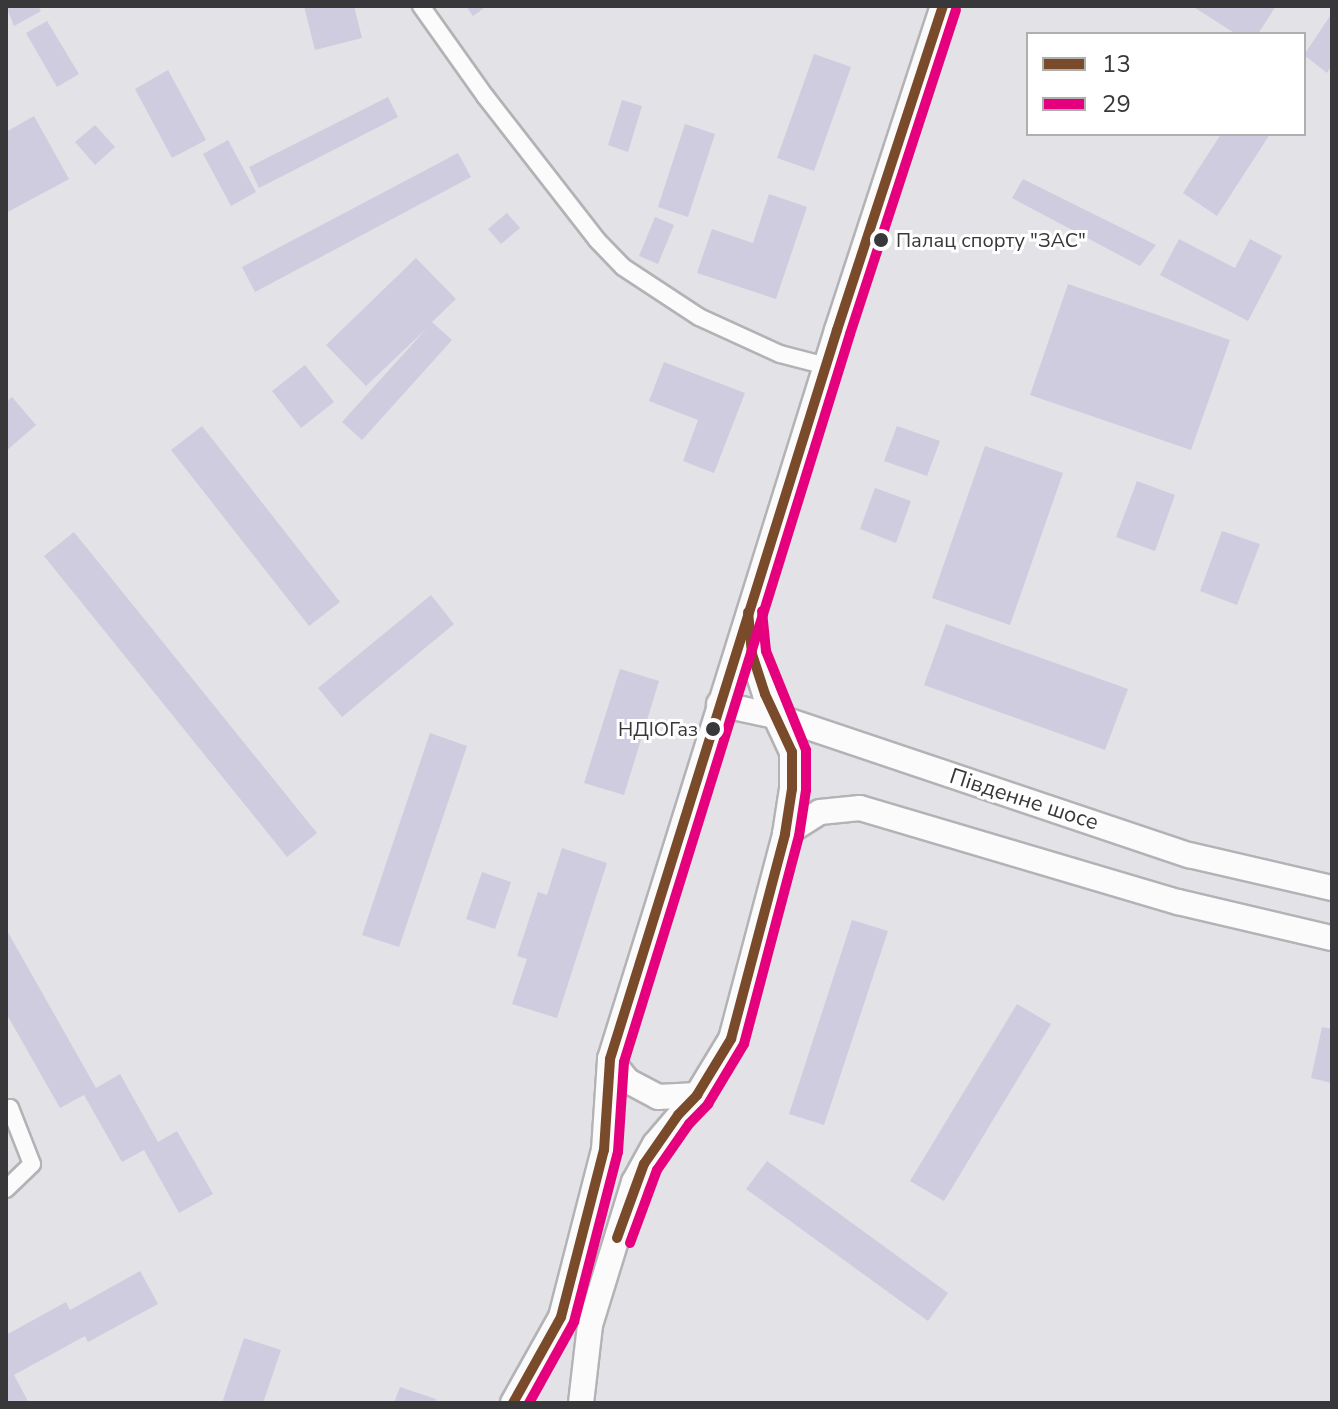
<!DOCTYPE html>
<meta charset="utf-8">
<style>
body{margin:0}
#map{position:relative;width:1338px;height:1409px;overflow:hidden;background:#e3e2e6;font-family:"Nunito Sans",sans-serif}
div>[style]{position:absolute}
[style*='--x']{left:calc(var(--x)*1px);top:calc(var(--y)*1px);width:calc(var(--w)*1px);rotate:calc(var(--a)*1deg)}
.building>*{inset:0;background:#cfccdf}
.roads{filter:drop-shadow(2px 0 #b3b2b5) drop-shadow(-2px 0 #b3b2b5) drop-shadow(0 2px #b3b2b5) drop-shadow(0 -2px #b3b2b5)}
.minor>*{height:16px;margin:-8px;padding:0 8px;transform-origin:8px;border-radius:8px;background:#fbfbfb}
.secondary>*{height:24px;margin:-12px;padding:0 12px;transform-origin:12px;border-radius:12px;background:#fbfbfb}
.bus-1>*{height:10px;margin:-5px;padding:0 5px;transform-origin:5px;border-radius:5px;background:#7a4b2a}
.bus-2>*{height:10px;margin:-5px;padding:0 5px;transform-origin:5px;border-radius:5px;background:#e5007d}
.dots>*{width:22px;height:22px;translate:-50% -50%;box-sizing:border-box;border:4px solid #fff;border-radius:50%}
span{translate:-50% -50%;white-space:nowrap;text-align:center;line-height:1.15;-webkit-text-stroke:6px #fff;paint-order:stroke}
.bus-label{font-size:20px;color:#38383a}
.left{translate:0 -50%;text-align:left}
.right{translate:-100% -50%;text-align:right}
.street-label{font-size:22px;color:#38383a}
.frame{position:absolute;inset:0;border:8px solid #38383a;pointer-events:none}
.legend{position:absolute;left:1026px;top:32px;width:280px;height:104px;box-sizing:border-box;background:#fff;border:2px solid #afafb0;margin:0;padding:10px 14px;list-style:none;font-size:24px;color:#38383a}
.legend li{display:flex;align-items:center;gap:16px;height:40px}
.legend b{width:40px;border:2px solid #afafb0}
</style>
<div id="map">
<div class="building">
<div style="clip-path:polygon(6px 6px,38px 6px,41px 11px,14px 26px)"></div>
<div style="clip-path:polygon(304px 6px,354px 6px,362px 38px,315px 50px)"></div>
<div style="clip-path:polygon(466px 6px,487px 6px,473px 16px)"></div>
<div style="clip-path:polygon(1192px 6px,1276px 6px,1258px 34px,1236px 34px)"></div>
<div style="clip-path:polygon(1332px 13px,1332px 65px,1327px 73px,1304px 55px)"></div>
<div style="clip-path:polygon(47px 21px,79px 74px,57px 87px,26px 33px)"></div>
<div style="clip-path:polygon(814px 54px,851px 67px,814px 171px,777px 158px)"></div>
<div style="clip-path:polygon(168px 70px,206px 140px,172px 158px,135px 89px)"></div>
<div style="clip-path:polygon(388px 97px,398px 117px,259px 188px,249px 167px)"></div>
<div style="clip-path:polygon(622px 100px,642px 106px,628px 152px,608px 145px)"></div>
<div style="clip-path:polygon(34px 116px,69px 179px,6px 213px,6px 132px)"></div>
<div style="clip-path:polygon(685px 124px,715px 134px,688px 217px,658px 207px)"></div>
<div style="clip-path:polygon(95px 125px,115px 147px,95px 165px,75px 142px)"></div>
<div style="clip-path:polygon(1221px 134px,1270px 134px,1217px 216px,1183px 193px)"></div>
<div style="clip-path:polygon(228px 140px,256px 192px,231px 206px,203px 154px)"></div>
<div style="clip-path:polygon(458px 153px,471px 177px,255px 292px,242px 267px)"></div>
<div style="clip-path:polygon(1023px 179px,1156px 245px,1140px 266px,1012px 198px)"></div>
<div style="clip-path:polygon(769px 194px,807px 207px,776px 299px,697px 273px,712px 229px,753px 243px)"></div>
<div style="clip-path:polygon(507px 213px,520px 228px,501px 244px,488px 229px)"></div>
<div style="clip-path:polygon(655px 217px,674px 225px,658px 264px,639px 256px)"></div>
<div style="clip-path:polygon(1179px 239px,1235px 268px,1250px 239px,1282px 256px,1248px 321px,1160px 275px)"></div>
<div style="clip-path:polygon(416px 258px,456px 299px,432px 322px,452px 340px,362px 440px,342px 422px,427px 328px,366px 386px,326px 345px)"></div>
<div style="clip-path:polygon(1068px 284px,1230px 340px,1191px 450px,1030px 395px)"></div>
<div style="clip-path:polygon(664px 362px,745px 393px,714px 473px,683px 461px,698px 420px,649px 401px)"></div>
<div style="clip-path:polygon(305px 365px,334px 402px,301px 428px,272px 391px)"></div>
<div style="clip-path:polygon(12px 397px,36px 425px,6px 451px,6px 402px)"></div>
<div style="clip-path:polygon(202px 426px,340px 602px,309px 626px,171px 450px)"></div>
<div style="clip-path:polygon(897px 426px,940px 441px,927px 476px,884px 461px)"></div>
<div style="clip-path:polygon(985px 446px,1063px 473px,1010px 625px,932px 598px)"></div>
<div style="clip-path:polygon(1137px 481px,1175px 495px,1155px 551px,1116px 537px)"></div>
<div style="clip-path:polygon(875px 488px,911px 501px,896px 543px,860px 529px)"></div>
<div style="clip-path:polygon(1222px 531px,1260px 544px,1237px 605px,1200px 591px)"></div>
<div style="clip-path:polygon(74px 532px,317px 833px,287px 857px,44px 556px)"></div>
<div style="clip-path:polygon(431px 595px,454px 624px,342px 717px,318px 688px)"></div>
<div style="clip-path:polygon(946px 624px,1128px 689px,1105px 750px,924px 685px)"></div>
<div style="clip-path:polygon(620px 669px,659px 681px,624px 795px,584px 783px)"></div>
<div style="clip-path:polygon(430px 733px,467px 746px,399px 947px,362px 935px)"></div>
<div style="clip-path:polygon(562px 848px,607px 863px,557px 1018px,512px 1004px,527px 959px,517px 956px,538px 892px,547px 895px)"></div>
<div style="clip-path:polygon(482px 872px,511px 882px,495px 929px,466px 919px)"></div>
<div style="clip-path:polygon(852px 920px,888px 931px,824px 1125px,789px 1114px)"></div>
<div style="clip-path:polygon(6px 929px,96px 1088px,120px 1074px,158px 1142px,177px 1131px,213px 1194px,179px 1213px,144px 1150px,122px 1162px,84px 1095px,60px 1108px,6px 1013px)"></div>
<div style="clip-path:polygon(1017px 1004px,1051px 1024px,944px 1201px,910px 1181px)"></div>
<div style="clip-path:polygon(1322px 1027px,1332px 1029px,1332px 1083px,1311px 1078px)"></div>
<div style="clip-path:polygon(767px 1161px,948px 1293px,928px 1321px,746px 1189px)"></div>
<div style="clip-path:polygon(140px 1271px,158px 1304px,88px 1342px,85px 1336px,14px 1375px,29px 1403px,6px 1403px,6px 1335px,66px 1302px,70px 1310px)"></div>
<div style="clip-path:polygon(244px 1338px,281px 1350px,263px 1403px,222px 1403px)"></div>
<div style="clip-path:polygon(400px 1387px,436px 1399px,435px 1403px,394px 1403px)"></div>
</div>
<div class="roads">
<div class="minor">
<div style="--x:421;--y:6;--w:110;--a:54.6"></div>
<div style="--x:485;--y:96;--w:182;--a:52.1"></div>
<div style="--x:597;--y:240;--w:37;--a:46"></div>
<div style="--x:623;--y:267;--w:91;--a:33.3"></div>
<div style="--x:699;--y:317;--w:89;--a:24.6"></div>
<div style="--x:780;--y:354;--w:48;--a:14.6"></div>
<div style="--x:6;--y:1109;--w:4;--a:-14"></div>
<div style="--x:10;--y:1108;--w:60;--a:68.6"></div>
<div style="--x:32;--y:1164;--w:36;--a:136"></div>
</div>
<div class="secondary">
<div style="--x:719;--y:704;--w:57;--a:12.1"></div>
<div style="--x:775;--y:716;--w:437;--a:18.6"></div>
<div style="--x:1189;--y:855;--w:147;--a:13"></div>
<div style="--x:785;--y:834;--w:41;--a:-32.2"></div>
<div style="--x:820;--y:812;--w:40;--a:-5.7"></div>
<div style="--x:860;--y:808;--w:332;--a:16.5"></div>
<div style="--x:1178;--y:902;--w:158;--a:13.2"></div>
<div style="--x:610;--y:1059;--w:28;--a:51"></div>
<div style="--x:628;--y:1081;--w:34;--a:28"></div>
<div style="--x:658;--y:1097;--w:39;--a:-3"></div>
<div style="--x:513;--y:1403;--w:98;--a:-60.8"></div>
<div style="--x:561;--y:1317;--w:172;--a:-75.6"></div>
<div style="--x:604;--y:1150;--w:91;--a:-86.2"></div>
<div style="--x:610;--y:1059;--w:764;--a:-72.7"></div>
<div style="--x:837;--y:330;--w:341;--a:-71.9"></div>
<div style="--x:581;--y:1403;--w:79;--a:-83.4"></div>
<div style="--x:590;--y:1325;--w:150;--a:-72.9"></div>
<div style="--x:634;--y:1182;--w:43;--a:-61.1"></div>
<div style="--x:655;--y:1144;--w:65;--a:-49.4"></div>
<div style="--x:697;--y:1095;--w:66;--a:-58.7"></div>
<div style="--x:731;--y:1039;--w:212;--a:-75.2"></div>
<div style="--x:785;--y:834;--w:46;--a:-81.2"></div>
<div style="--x:792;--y:789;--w:37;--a:-90"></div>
<div style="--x:792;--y:752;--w:64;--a:-115"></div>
<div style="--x:765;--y:694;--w:42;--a:-108"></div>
<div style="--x:752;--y:654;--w:31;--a:-96"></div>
</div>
</div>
<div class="bus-1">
<div style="--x:617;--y:1238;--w:79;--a:-70"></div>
<div style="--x:644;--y:1164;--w:60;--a:-55.2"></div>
<div style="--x:678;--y:1115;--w:28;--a:-46"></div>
<div style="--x:697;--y:1095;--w:66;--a:-58.7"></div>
<div style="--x:731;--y:1039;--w:212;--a:-75.2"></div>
<div style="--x:785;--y:834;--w:46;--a:-81.2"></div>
<div style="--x:792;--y:789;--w:37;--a:-90"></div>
<div style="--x:792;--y:752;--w:64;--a:-115"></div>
<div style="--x:765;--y:694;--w:42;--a:-108"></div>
<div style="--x:752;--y:654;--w:42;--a:-95.4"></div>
<div style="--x:513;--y:1403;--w:98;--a:-60.8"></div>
<div style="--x:561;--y:1317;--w:172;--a:-75.6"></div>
<div style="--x:604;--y:1150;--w:91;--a:-86.2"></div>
<div style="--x:610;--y:1059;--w:764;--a:-72.7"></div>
<div style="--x:837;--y:330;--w:341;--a:-71.9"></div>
</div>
<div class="bus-2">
<div style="--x:630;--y:1243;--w:78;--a:-69.7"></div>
<div style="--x:657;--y:1170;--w:56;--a:-55.2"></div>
<div style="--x:689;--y:1124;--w:28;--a:-46"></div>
<div style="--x:708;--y:1104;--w:70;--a:-59"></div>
<div style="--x:744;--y:1044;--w:215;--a:-75.2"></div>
<div style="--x:799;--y:836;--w:47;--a:-81.3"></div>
<div style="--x:806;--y:790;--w:40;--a:-90"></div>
<div style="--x:806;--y:750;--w:107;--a:-112"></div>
<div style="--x:766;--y:651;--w:40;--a:-95.7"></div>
<div style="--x:529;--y:1403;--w:93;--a:-60.9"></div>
<div style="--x:574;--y:1322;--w:176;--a:-75.5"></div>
<div style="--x:618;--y:1152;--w:90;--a:-86.2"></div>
<div style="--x:624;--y:1062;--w:762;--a:-72.75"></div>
<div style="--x:850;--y:334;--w:341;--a:-71.9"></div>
</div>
<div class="dots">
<div style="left:881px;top:240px;background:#38383a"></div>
<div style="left:713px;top:729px;background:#38383a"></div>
</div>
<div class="bus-label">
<span class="left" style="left:896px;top:240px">Палац спорту "ЗАС"</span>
<span class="right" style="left:698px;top:729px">НДІОГаз</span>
</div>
<div class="street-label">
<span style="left:1024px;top:800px;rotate:18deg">Південне шосе</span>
</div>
<div class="frame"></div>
<ul class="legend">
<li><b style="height:10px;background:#7a4b2a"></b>13</li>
<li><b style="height:10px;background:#e5007d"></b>29</li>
</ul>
</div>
